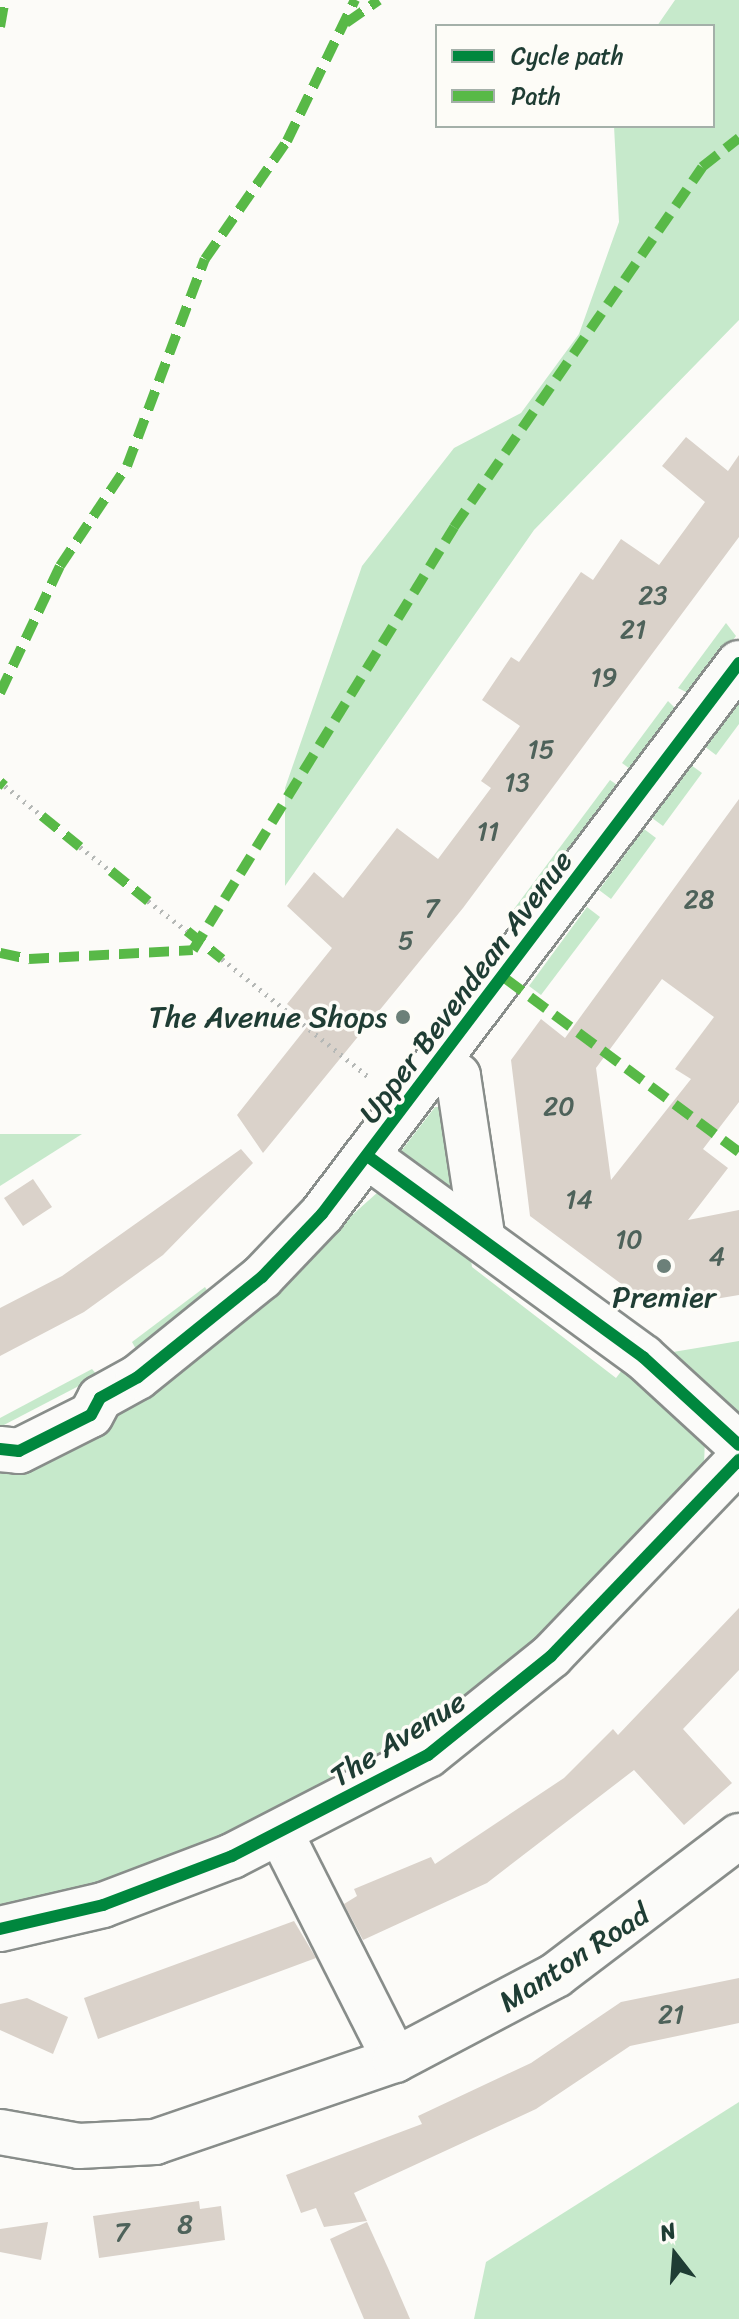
<!DOCTYPE html>
<style>
body{margin:0}
#map{position:relative;width:739px;height:2319px;overflow:hidden;background:#fcfbf8;font-family:Sriracha,sans-serif}
div>[style]{position:absolute}
[style*='--x']{left:calc(var(--x)*1px);top:calc(var(--y)*1px);width:calc(var(--w)*1px);rotate:calc(var(--a)*1deg)}
.green>*{inset:0;background:#c6e9cb}
.building>*{inset:0;background:#dad2ca}
.path>*{height:5px;margin-top:-2.5px;transform-origin:0;background:repeating-linear-gradient(90deg,#b5b8b6 0 2px,transparent 0 8px)}
.roads{filter:drop-shadow(2px 0 #888d8a) drop-shadow(-2px 0 #888d8a) drop-shadow(0 2px #888d8a) drop-shadow(0 -2px #888d8a)}
.minor>*{height:44px;margin:-22px;padding:0 22px;transform-origin:22px;border-radius:22px;background:#fbfbf9}
.quiet>*{height:10px;margin-top:-5px;transform-origin:0;background:repeating-linear-gradient(90deg,#58b947 0 20px,transparent 0 30px)}
.cycleway>*{height:12px;margin:-6px;padding:0 6px;transform-origin:6px;border-radius:6px;background:#00873e}
.dots>*{width:22px;height:22px;translate:-50% -50%;box-sizing:border-box;border:4px solid #fdfcf7;border-radius:50%}
span{translate:-50% -50%;white-space:nowrap;text-align:center;line-height:1.15;-webkit-text-stroke:7px #fdfcf7;paint-order:stroke}
.number-label{font-size:26px;color:#4e625a}
.number-label span{-webkit-text-stroke-width:0}
.street-label{font-size:30px;color:#1f3d34}
.poi-label{font-size:30px;color:#1f3d34}
.right{translate:-100% -50%;text-align:right}
.legend{position:absolute;left:435px;top:24px;width:280px;height:104px;box-sizing:border-box;background:#fdfcf7;border:2px solid #a4b0a9;margin:0;padding:10px 14px;list-style:none;font-size:24px;color:#1f3d34}
.legend li{display:flex;align-items:center;gap:16px;height:40px}
.legend b{width:40px;border:2px solid #a4b0a9}
.north{position:absolute;left:635px;top:2215px;width:80px;height:80px;-webkit-text-stroke:6px #fdfcf7;paint-order:stroke;rotate:343deg;font-size:22px;font-weight:700;line-height:32px;text-align:center;color:#1f3d34}
.north::after{content:'';display:block;margin:auto;width:28px;height:36px;background:#1f3d34;clip-path:polygon(50% 0,100% 100%,50% 72%,0 100%)}
</style>
<div id="map">
<div class="green">
<div style="clip-path:polygon(675px 0,739px 0,739px 320px,534px 530px,285px 886px,285px 788px,362px 566px,454px 448px,521px 413px,579px 334px,619px 222px,614px 126px,713px 126px,713px 26px,657px 26px)"></div>
<div style="clip-path:polygon(726px 623px,736px 636px,692px 695px,678px 688px)"></div>
<div style="clip-path:polygon(739px 698px,739px 724px,716px 755px,704px 746px)"></div>
<div style="clip-path:polygon(668px 701px,678px 711px,636px 770px,630px 769px,622px 763px)"></div>
<div style="clip-path:polygon(691px 765px,702px 773px,663px 826px,652px 818px)"></div>
<div style="clip-path:polygon(610px 780px,623px 789px,520px 927px,508px 917px)"></div>
<div style="clip-path:polygon(644px 829px,656px 838px,611px 899px,599px 890px)"></div>
<div style="clip-path:polygon(587px 907px,600px 917px,541px 995px,529px 986px)"></div>
<div style="clip-path:polygon(435px 1107px,443px 1107px,452px 1196px,398px 1155px)"></div>
<div style="clip-path:polygon(0 1134px,82px 1134px,0 1186px)"></div>
<div style="clip-path:polygon(378px 1192px,469px 1244px,472px 1267px,616px 1378px,625px 1366px,705px 1439px,704px 1465px,591px 1593px,426px 1734px,161px 1869px,0 1913px,0 1469px,331px 1234px)"></div>
<div style="clip-path:polygon(205px 1287px,210px 1295px,137px 1351px,132px 1342px)"></div>
<div style="clip-path:polygon(739px 1341px,739px 1413px,727px 1415px,668px 1367px,673px 1352px)"></div>
<div style="clip-path:polygon(92px 1369px,98px 1376px,0 1427px,0 1418px)"></div>
<div style="clip-path:polygon(739px 2102px,739px 2319px,474px 2319px,486px 2262px)"></div>
</div>
<div class="building">
<div style="clip-path:polygon(686px 437px,728px 471px,739px 455px,739px 537px,463px 908px,263px 1153px,237px 1115px,310px 1023px,287px 1004px,332px 948px,287px 906px,314px 872px,343px 898px,397px 828px,438px 859px,491px 788px,481px 781px,520px 726px,482px 700px,511px 657px,519px 662px,581px 572px,593px 580px,621px 539px,659px 565px,705px 502px,662px 466px)"></div>
<div style="clip-path:polygon(evenodd,739px 799px,739px 1102px,703px 1149px,728px 1168px,688px 1220px,739px 1210px,739px 1295px,655px 1309px,530px 1216px,511px 1060px,541px 1019px,565px 1038px,739px 799px,662px 979px,714px 1017px,675px 1069px,691px 1079px,611px 1180px,596px 1068px,662px 979px)"></div>
<div style="clip-path:polygon(241px 1149px,253px 1163px,163px 1255px,84px 1312px,0 1356px,0 1308px,62px 1276px)"></div>
<div style="clip-path:polygon(33px 1179px,52px 1207px,23px 1226px,4px 1198px)"></div>
<div style="clip-path:polygon(739px 1608px,739px 1670px,683px 1729px,732px 1783px,684px 1825px,634px 1770px,487px 1883px,363px 1940px,344px 1904px,357px 1896px,354px 1889px,431px 1857px,435px 1864px,564px 1778px,613px 1729px,618px 1735px)"></div>
<div style="clip-path:polygon(294px 1921px,316px 1958px,98px 2039px,84px 1998px)"></div>
<div style="clip-path:polygon(739px 1978px,739px 2023px,630px 2046px,536px 2109px,354px 2193px,367px 2221px,324px 2227px,316px 2208px,301px 2213px,286px 2175px,422px 2124px,418px 2116px,531px 2063px,621px 2002px)"></div>
<div style="clip-path:polygon(27px 1998px,68px 2017px,53px 2054px,0 2030px,0 2004px)"></div>
<div style="clip-path:polygon(199px 2201px,200px 2209px,221px 2206px,225px 2240px,99px 2258px,93px 2216px)"></div>
<div style="clip-path:polygon(48px 2222px,41px 2260px,0 2252px,0 2229px)"></div>
<div style="clip-path:polygon(367px 2222px,388px 2268px,410px 2319px,364px 2319px,330px 2239px)"></div>
</div>
<div class="path">
<div style="--x:5;--y:786;--w:48;--a:39"></div>
<div style="--x:80;--y:847;--w:39;--a:38"></div>
<div style="--x:148;--y:901;--w:49;--a:37.6"></div>
<div style="--x:222;--y:959;--w:191;--a:38.8"></div>
</div>
<div class="roads">
<div class="minor">
<div style="--x:443;--y:1063;--w:20;--a:41"></div>
<div style="--x:458;--y:1076;--w:160;--a:81.4"></div>
<div style="--x:370;--y:1158;--w:338;--a:36.1"></div>
<div style="--x:643;--y:1357;--w:130;--a:42.5"></div>
<div style="--x:0;--y:1449;--w:19;--a:6"></div>
<div style="--x:19;--y:1451;--w:80;--a:-26.6"></div>
<div style="--x:91;--y:1415;--w:19;--a:-62"></div>
<div style="--x:100;--y:1398;--w:43;--a:-28.9"></div>
<div style="--x:138;--y:1377;--w:159;--a:-38.9"></div>
<div style="--x:262;--y:1277;--w:87;--a:-46.4"></div>
<div style="--x:322;--y:1214;--w:691;--a:-52.88"></div>
<div style="--x:281;--y:1834;--w:253;--a:63.2"></div>
<div style="--x:0;--y:1929;--w:106;--a:-13.1"></div>
<div style="--x:103;--y:1905;--w:138;--a:-20.8"></div>
<div style="--x:232;--y:1856;--w:220;--a:-27.3"></div>
<div style="--x:428;--y:1755;--w:158;--a:-38.8"></div>
<div style="--x:551;--y:1656;--w:272;--a:-46.2"></div>
<div style="--x:0;--y:2132;--w:80;--a:10"></div>
<div style="--x:79;--y:2146;--w:76;--a:-3"></div>
<div style="--x:155;--y:2142;--w:254;--a:-18.9"></div>
<div style="--x:395;--y:2060;--w:182;--a:-27.8"></div>
<div style="--x:556;--y:1975;--w:230;--a:-37.2"></div>
</div>
</div>
<div class="quiet">
<div style="--x:346;--y:23;--w:40;--a:-34.9"></div>
<div style="--x:0;--y:27;--w:27;--a:-80"></div>
<div style="--x:0;--y:693;--w:140;--a:-64.7"></div>
<div style="--x:60;--y:566;--w:120;--a:-56.2"></div>
<div style="--x:127;--y:466;--w:221;--a:-69.4"></div>
<div style="--x:205;--y:259;--w:144;--a:-55.2"></div>
<div style="--x:287;--y:141;--w:157;--a:-64.3"></div>
<div style="--x:0;--y:782;--w:6;--a:39"></div>
<div style="--x:42;--y:816;--w:49;--a:39.2"></div>
<div style="--x:111;--y:871;--w:48;--a:39"></div>
<div style="--x:187;--y:931;--w:45;--a:38.7"></div>
<div style="--x:0;--y:953;--w:30;--a:12"></div>
<div style="--x:29;--y:959;--w:164;--a:-3.1"></div>
<div style="--x:193;--y:950;--w:497;--a:-58.3"></div>
<div style="--x:454;--y:527;--w:437;--a:-55.4"></div>
<div style="--x:702;--y:167;--w:47;--a:-38.1"></div>
<div style="--x:506;--y:979;--w:290;--a:36.6"></div>
</div>
<div class="cycleway">
<div style="--x:370;--y:1158;--w:338;--a:36.1"></div>
<div style="--x:643;--y:1357;--w:130;--a:42.5"></div>
<div style="--x:0;--y:1449;--w:19;--a:6"></div>
<div style="--x:19;--y:1451;--w:80;--a:-26.6"></div>
<div style="--x:91;--y:1415;--w:19;--a:-62"></div>
<div style="--x:100;--y:1398;--w:43;--a:-28.9"></div>
<div style="--x:138;--y:1377;--w:159;--a:-38.9"></div>
<div style="--x:262;--y:1277;--w:87;--a:-46.4"></div>
<div style="--x:322;--y:1214;--w:691;--a:-52.88"></div>
<div style="--x:0;--y:1929;--w:106;--a:-13.1"></div>
<div style="--x:103;--y:1905;--w:138;--a:-20.8"></div>
<div style="--x:232;--y:1856;--w:220;--a:-27.3"></div>
<div style="--x:428;--y:1755;--w:158;--a:-38.8"></div>
<div style="--x:551;--y:1656;--w:272;--a:-46.2"></div>
</div>
<div class="dots">
<div style="left:403px;top:1017px;background:#6c8079"></div>
<div style="left:664px;top:1266px;background:#6c8079"></div>
</div>
<div class="number-label">
<span style="left:653px;top:596px">23</span>
<span style="left:633px;top:630px">21</span>
<span style="left:604px;top:678px">19</span>
<span style="left:541px;top:750px">15</span>
<span style="left:517px;top:783px">13</span>
<span style="left:488px;top:832px">11</span>
<span style="left:699px;top:900px">28</span>
<span style="left:432px;top:909px">7</span>
<span style="left:406px;top:941px">5</span>
<span style="left:559px;top:1107px">20</span>
<span style="left:579px;top:1200px">14</span>
<span style="left:629px;top:1240px">10</span>
<span style="left:717px;top:1257px">4</span>
<span style="left:671px;top:2015px">21</span>
<span style="left:185px;top:2225px">8</span>
<span style="left:122px;top:2233px">7</span>
</div>
<div class="street-label">
<span style="left:466px;top:987px;rotate:-53deg">Upper Bevendean Avenue</span>
<span style="left:398px;top:1739px;rotate:-32deg">The Avenue</span>
<span style="left:574px;top:1958px;rotate:-33deg">Manton Road</span>
</div>
<div class="poi-label">
<span class="right" style="left:387px;top:1017px">The Avenue Shops</span>
<span style="left:664px;top:1297px">Premier</span>
</div>
<ul class="legend">
<li><b style="height:10px;background:#00873e"></b>Cycle path</li>
<li><b style="height:10px;background:#58b947"></b>Path</li>
</ul>
<div class="north">N</div>
</div>
